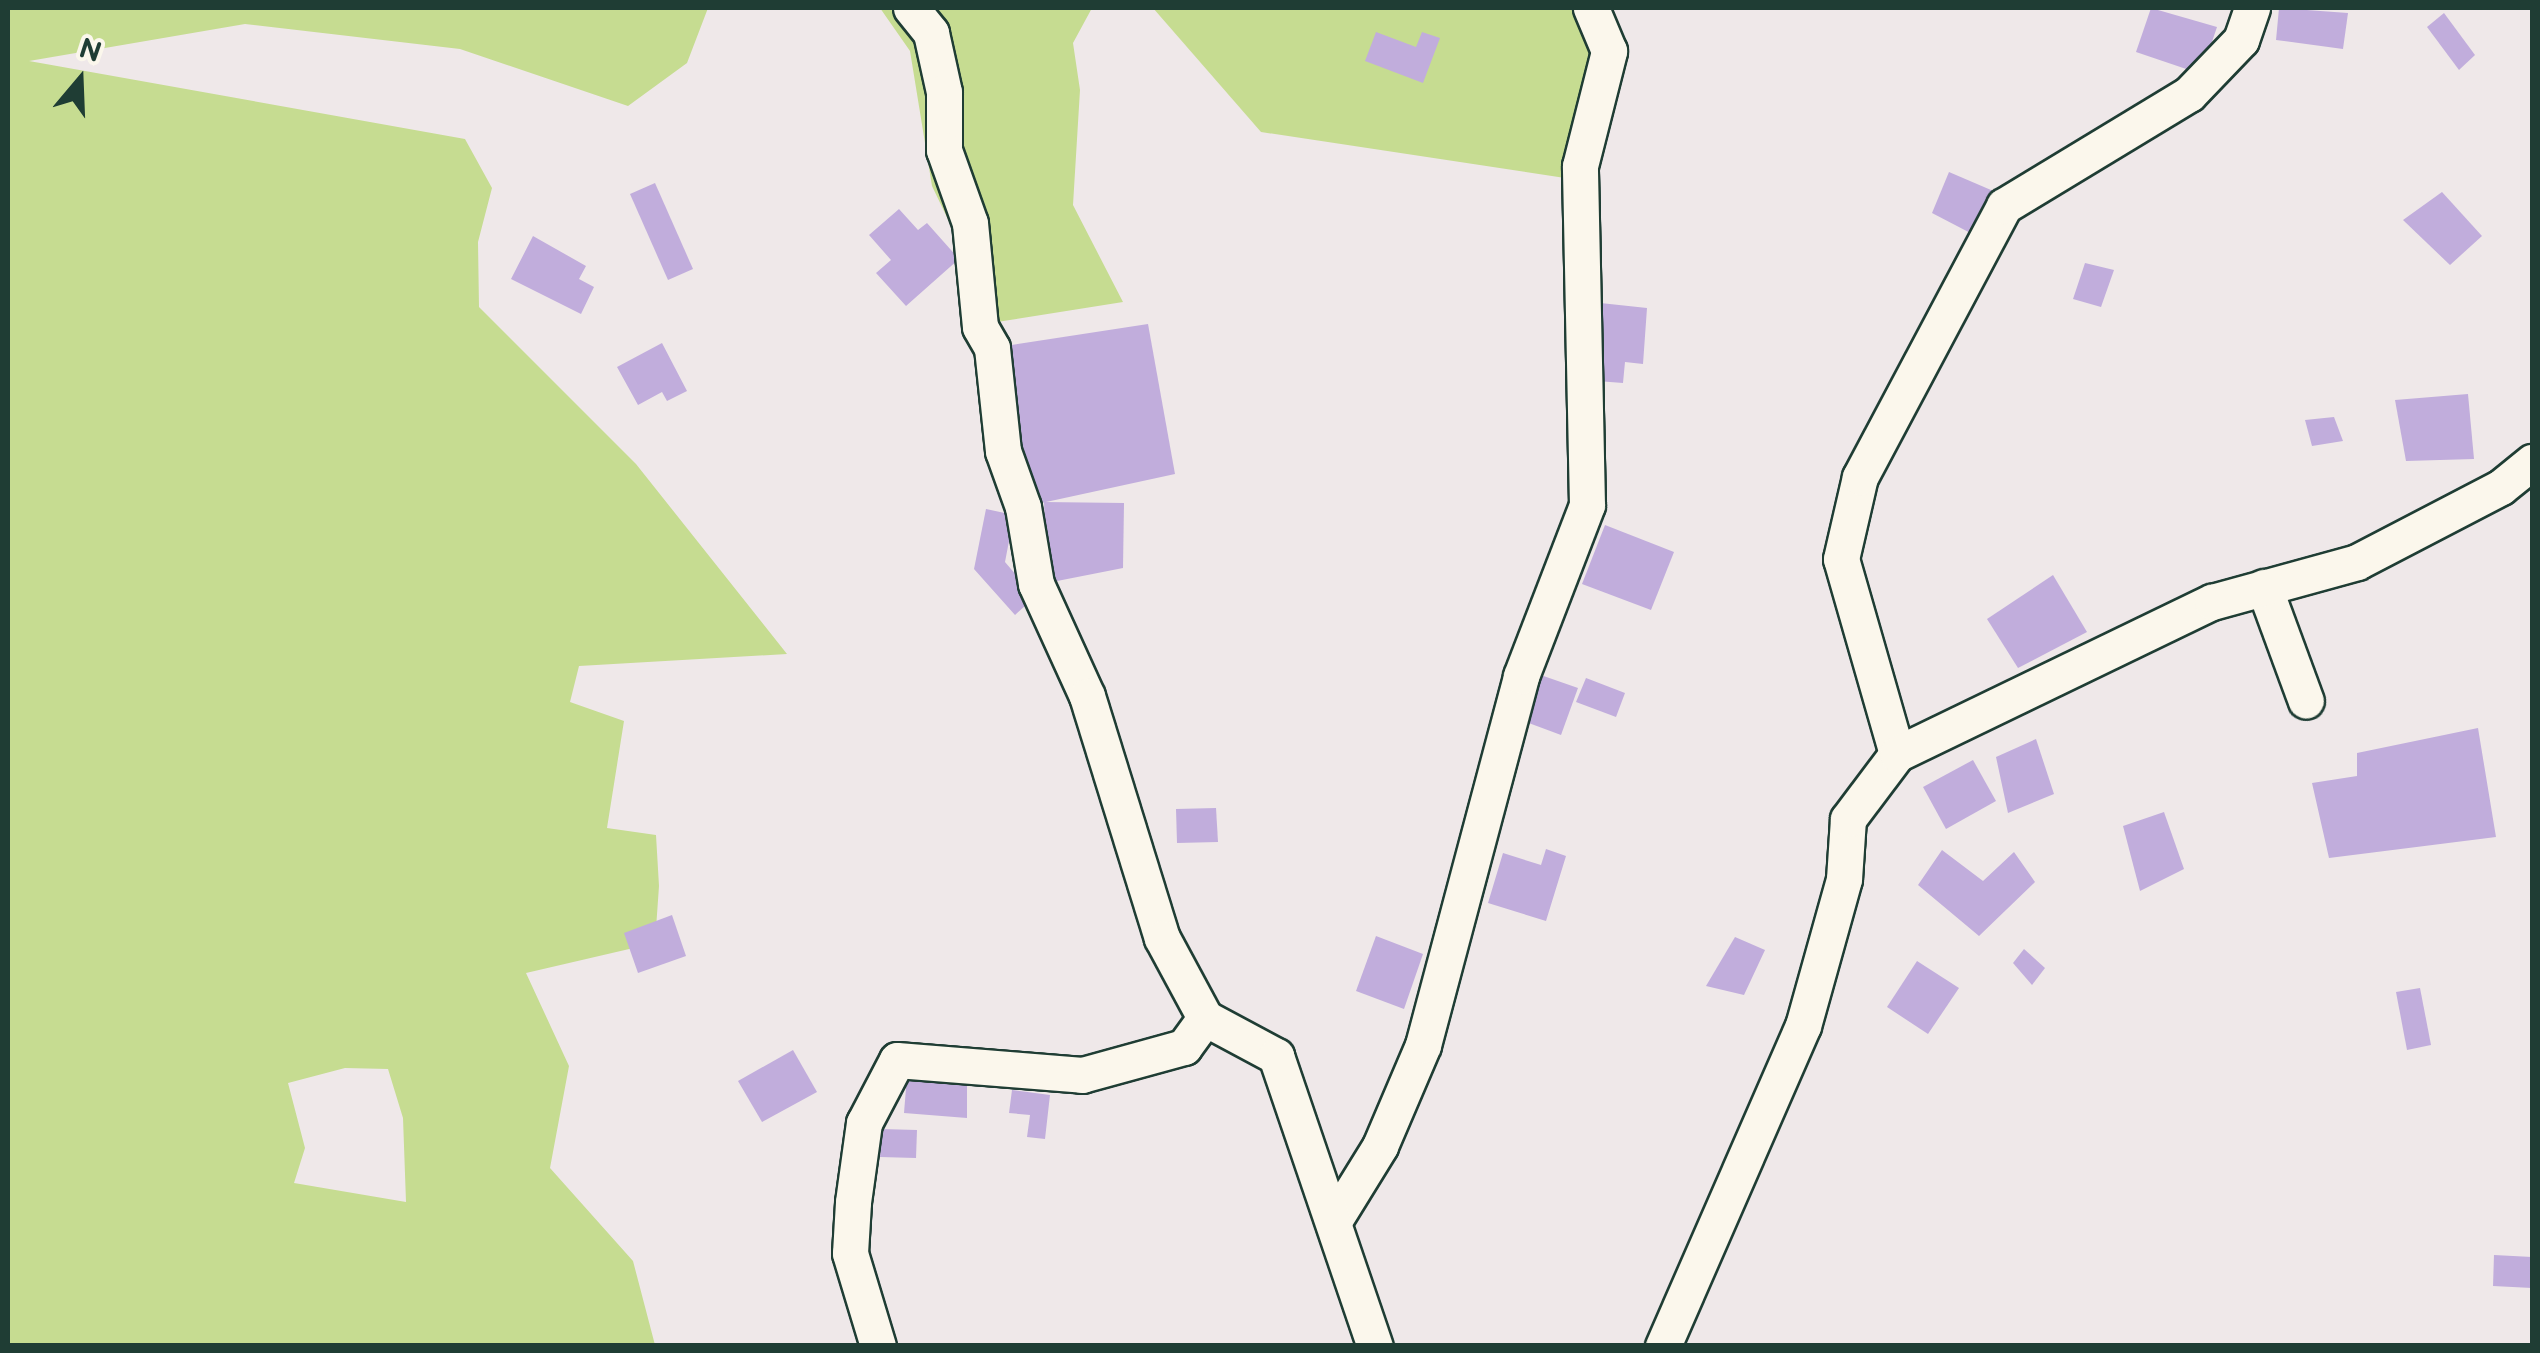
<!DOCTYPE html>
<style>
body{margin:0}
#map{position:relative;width:2540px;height:1353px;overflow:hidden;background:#efe8e9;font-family:"Balsamiq Sans",sans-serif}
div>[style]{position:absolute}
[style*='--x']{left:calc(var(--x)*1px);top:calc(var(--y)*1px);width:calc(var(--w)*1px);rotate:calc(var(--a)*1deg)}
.green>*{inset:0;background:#c6dc91}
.building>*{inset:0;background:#c1addc}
.roads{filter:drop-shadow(2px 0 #1f3d34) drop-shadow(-2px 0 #1f3d34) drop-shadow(0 2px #1f3d34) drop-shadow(0 -2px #1f3d34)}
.minor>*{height:35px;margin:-17.5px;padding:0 17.5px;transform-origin:17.5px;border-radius:17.5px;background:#fbf7ec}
span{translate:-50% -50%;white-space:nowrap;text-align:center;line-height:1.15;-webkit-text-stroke:10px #fbf7ec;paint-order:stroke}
.frame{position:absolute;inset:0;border:10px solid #1f3d34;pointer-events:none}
.north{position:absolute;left:30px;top:30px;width:100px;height:100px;-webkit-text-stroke:8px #fbf7ec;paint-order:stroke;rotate:19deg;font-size:28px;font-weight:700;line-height:40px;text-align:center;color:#1f3d34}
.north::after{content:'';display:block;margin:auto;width:35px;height:45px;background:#1f3d34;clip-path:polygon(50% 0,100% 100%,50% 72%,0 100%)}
</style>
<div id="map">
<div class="green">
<div style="clip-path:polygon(evenodd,8px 8px,708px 8px,687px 63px,628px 106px,460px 49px,245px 24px,29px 61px,465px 139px,492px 188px,478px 242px,479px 307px,636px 464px,787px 654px,579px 666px,570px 702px,624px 721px,607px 828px,656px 835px,659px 886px,655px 943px,526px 973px,569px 1066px,550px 1168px,633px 1261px,655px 1345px,8px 1346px,8px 8px,345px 1068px,388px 1069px,403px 1118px,406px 1202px,294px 1183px,305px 1148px,288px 1083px,345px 1068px)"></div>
<div style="clip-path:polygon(880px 8px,1092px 8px,1073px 43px,1080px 90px,1073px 205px,1123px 302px,997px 322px,932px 186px,910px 51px)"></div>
<div style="clip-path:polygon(1153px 8px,1596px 8px,1597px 85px,1565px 178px,1261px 132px)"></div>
</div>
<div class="building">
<div style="clip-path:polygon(2151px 8px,2217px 27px,2201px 74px,2136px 52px)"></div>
<div style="clip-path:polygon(2279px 8px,2348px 13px,2343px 49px,2276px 40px)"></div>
<div style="clip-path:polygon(2444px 13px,2475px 55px,2459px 70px,2427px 27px)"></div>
<div style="clip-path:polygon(1376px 32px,1416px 47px,1422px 32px,1440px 38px,1423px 83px,1365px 61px)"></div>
<div style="clip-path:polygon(1949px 172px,1998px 193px,1980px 238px,1932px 213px)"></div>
<div style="clip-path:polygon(655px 183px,693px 269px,668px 280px,630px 194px)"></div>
<div style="clip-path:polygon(2442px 192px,2482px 236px,2450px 265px,2403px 220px)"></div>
<div style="clip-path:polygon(899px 209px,918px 230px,927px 223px,959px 259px,906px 306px,876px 273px,891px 260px,869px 235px)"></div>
<div style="clip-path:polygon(533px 236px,586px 266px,579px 279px,594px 287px,581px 314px,511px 279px)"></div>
<div style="clip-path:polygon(2085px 263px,2114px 270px,2101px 307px,2073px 299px)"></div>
<div style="clip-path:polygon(1591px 302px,1647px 308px,1643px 364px,1625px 362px,1623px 383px,1584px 380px)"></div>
<div style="clip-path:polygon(1148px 324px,1175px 474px,1023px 507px,992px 348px)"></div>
<div style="clip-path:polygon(662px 343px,687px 391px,667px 401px,662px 392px,638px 405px,617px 367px)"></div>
<div style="clip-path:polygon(2468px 394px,2474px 459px,2406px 461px,2395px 400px)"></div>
<div style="clip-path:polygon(2334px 417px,2343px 441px,2312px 446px,2305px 420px)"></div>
<div style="clip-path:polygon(1044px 502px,1124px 503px,1123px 568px,1047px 583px)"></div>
<div style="clip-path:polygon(986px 509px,1014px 515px,1005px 562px,1035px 597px,1015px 615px,974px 569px)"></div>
<div style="clip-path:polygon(1605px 525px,1674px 552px,1651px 610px,1582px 584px)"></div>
<div style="clip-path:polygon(2053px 575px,2087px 632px,2018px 668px,1987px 619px)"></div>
<div style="clip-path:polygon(1532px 672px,1578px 688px,1561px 735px,1515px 718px)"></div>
<div style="clip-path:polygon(1586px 678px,1625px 693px,1616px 717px,1576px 702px)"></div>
<div style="clip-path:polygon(2478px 728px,2496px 837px,2329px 858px,2312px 783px,2357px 776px,2357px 753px)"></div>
<div style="clip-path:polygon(2036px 739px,2054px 794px,2008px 813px,1996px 757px)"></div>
<div style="clip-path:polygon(1973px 760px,1996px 801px,1946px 829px,1923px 787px)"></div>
<div style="clip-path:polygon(1216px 808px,1218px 842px,1177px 843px,1176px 809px)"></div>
<div style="clip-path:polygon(2164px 812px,2184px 869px,2140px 891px,2123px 826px)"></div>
<div style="clip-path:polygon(1546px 849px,1566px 856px,1546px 921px,1488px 903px,1503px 853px,1541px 865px)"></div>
<div style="clip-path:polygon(1942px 850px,1983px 881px,2014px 852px,2035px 882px,1979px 936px,1918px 885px)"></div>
<div style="clip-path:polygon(672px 915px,686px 956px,638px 973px,624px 933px)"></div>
<div style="clip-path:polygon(1376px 936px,1423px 954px,1404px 1009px,1356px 991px)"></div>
<div style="clip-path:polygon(1735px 937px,1765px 950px,1744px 995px,1706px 986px)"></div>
<div style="clip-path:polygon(2024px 949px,2045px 968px,2032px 985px,2013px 963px)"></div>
<div style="clip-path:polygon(1917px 961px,1959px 988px,1928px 1034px,1887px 1007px)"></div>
<div style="clip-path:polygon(2420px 988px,2431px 1045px,2407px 1050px,2396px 992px)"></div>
<div style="clip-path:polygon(793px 1050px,817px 1092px,762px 1122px,738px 1081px)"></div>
<div style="clip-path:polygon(907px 1076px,967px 1081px,967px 1118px,904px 1113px)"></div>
<div style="clip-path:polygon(1012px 1090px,1050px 1095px,1045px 1139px,1027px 1137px,1030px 1115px,1009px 1113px)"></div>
<div style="clip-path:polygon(881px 1129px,917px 1130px,916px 1158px,880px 1157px)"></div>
<div style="clip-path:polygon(2494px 1255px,2532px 1257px,2532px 1288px,2493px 1286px)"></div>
</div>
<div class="roads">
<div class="minor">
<div style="--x:911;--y:8;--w:32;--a:51"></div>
<div style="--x:931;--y:33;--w:60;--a:77.6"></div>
<div style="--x:944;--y:92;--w:58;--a:90"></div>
<div style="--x:944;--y:150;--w:77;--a:70.4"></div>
<div style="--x:970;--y:223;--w:104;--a:84.5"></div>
<div style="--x:980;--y:327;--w:24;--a:60"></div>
<div style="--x:992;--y:348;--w:104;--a:83.9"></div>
<div style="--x:1003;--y:451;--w:59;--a:70.3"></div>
<div style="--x:1023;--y:507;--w:78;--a:80.4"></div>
<div style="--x:1036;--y:584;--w:123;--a:65.5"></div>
<div style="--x:1087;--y:696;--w:253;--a:72.8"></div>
<div style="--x:1162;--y:938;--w:91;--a:61.7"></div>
<div style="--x:2264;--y:587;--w:121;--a:69.8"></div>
<div style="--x:1897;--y:754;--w:203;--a:-106"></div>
<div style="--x:1841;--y:559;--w:84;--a:-77"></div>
<div style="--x:1860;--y:477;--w:307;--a:-62"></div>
<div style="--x:2004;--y:206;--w:216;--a:-31.2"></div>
<div style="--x:2189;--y:94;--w:75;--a:-46.1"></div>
<div style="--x:2241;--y:40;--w:34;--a:-71"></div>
<div style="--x:1335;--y:1219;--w:86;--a:-58.3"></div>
<div style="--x:1380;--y:1146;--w:110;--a:-66.9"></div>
<div style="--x:1423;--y:1045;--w:382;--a:-75.1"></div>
<div style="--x:1521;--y:676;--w:183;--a:-68.9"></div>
<div style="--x:1587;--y:505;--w:339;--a:-91.2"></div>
<div style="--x:1580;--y:166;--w:119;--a:-75.8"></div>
<div style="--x:1609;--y:51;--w:47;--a:-112.7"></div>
<div style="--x:878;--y:1346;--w:97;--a:-106.8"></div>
<div style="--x:850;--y:1253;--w:51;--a:-86.6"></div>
<div style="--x:853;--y:1202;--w:80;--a:-82.1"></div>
<div style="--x:864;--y:1123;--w:71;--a:-62.4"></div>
<div style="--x:897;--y:1060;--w:186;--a:4.6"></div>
<div style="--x:1082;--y:1075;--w:106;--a:-15.4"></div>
<div style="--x:1184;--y:1047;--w:36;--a:-54"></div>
<div style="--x:1205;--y:1018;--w:81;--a:28.2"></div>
<div style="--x:1276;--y:1056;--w:306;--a:71.2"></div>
<div style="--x:1663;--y:1346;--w:349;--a:-66.4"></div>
<div style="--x:1803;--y:1026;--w:153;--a:-74.4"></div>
<div style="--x:1844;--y:879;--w:60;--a:-86.2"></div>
<div style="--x:1848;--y:819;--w:81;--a:-53"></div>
<div style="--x:1897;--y:754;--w:350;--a:-25.8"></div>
<div style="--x:2212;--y:602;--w:150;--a:-15.4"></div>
<div style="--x:2357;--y:562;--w:162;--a:-27.5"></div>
<div style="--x:2501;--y:487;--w:40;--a:-39"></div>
</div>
</div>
<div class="frame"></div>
<div class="north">N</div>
</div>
